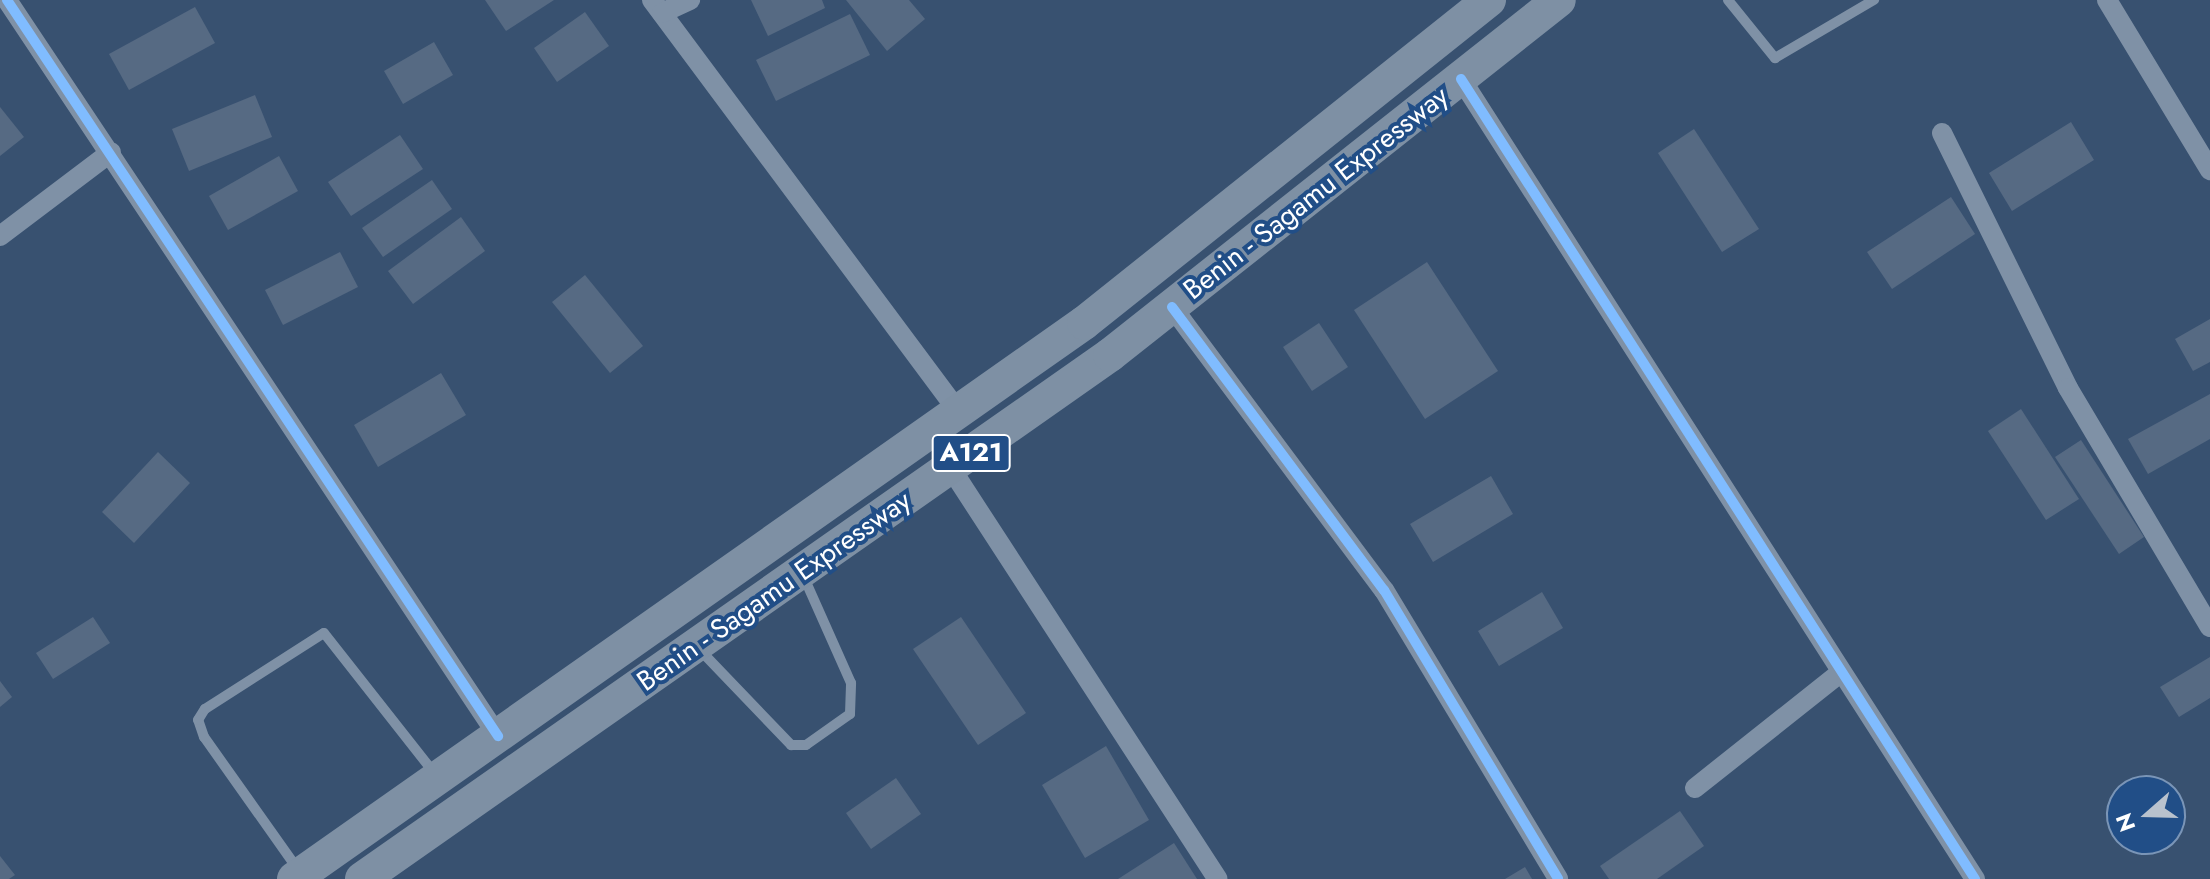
<!DOCTYPE html>
<style>
body{margin:0}
#map{position:relative;width:2210px;height:879px;overflow:hidden;background:#385170;font-family:Jost,sans-serif}
div>[style]{position:absolute}
[style*='--x']{left:calc(var(--x)*1px);top:calc(var(--y)*1px);width:calc(var(--w)*1px);rotate:calc(var(--a)*1deg)}
.building>*{inset:0;background:#566a83}
.service>*{height:10px;margin:-5px;padding:0 5px;transform-origin:5px;border-radius:5px;background:#7f91a6}
.minor>*{height:20px;margin:-10px;padding:0 10px;transform-origin:10px;border-radius:10px;background:#7f91a6}
.trunk>*{height:34px;margin:-17px;padding:0 17px;transform-origin:17px;border-radius:17px;background:#7e90a4}
.cycleway>*{height:10px;margin:-5px;padding:0 5px;transform-origin:5px;border-radius:5px;background:#80bcff}
span{translate:-50% -50%;white-space:nowrap;text-align:center;line-height:1.15;-webkit-text-stroke:8px #214e87;paint-order:stroke}
.shield-label span{padding:2px 6px;background:#214e87;border:2px solid;border-radius:6px;-webkit-text-stroke-width:0}
.shield-label{font-size:26px;color:#fff;font-weight:700}
.street-label{font-size:28px;color:#fff}
.north{position:absolute;left:2106px;top:775px;width:80px;height:80px;box-sizing:border-box;background:#214e87;border:2px solid #7a95b7;border-radius:50%;rotate:250deg;font-size:22px;font-weight:700;line-height:32px;text-align:center;color:#fff}
.north::after{content:'';display:block;margin:auto;width:28px;height:36px;background:#b9c2cd;clip-path:polygon(50% 0,100% 100%,50% 72%,0 100%)}
</style>
<div id="map">
<div class="building">
<div style="clip-path:polygon(485px 0,554px 0,506px 31px)"></div>
<div style="clip-path:polygon(751px 0,822px 0,825px 8px,768px 36px)"></div>
<div style="clip-path:polygon(846px 0,909px 0,925px 19px,887px 51px)"></div>
<div style="clip-path:polygon(195px 7px,215px 43px,129px 90px,109px 54px)"></div>
<div style="clip-path:polygon(585px 12px,609px 46px,557px 82px,534px 48px)"></div>
<div style="clip-path:polygon(850px 14px,870px 55px,776px 101px,756px 60px)"></div>
<div style="clip-path:polygon(434px 42px,453px 75px,403px 104px,384px 71px)"></div>
<div style="clip-path:polygon(255px 95px,272px 137px,189px 171px,172px 129px)"></div>
<div style="clip-path:polygon(0 107px,24px 137px,0 156px)"></div>
<div style="clip-path:polygon(2071px 122px,2094px 160px,2012px 211px,1989px 173px)"></div>
<div style="clip-path:polygon(1694px 129px,1759px 229px,1722px 252px,1658px 153px)"></div>
<div style="clip-path:polygon(400px 135px,423px 169px,351px 216px,328px 182px)"></div>
<div style="clip-path:polygon(279px 156px,298px 191px,228px 230px,209px 196px)"></div>
<div style="clip-path:polygon(432px 180px,452px 209px,383px 257px,362px 228px)"></div>
<div style="clip-path:polygon(1951px 197px,1975px 234px,1892px 289px,1867px 252px)"></div>
<div style="clip-path:polygon(461px 217px,485px 251px,413px 304px,388px 271px)"></div>
<div style="clip-path:polygon(340px 252px,358px 287px,283px 325px,265px 290px)"></div>
<div style="clip-path:polygon(1427px 262px,1498px 371px,1425px 419px,1354px 310px)"></div>
<div style="clip-path:polygon(585px 275px,643px 346px,610px 373px,552px 302px)"></div>
<div style="clip-path:polygon(2210px 319px,2210px 362px,2193px 371px,2175px 339px)"></div>
<div style="clip-path:polygon(1319px 323px,1348px 367px,1312px 391px,1283px 347px)"></div>
<div style="clip-path:polygon(441px 373px,466px 415px,378px 467px,354px 425px)"></div>
<div style="clip-path:polygon(2210px 394px,2210px 439px,2148px 474px,2128px 439px)"></div>
<div style="clip-path:polygon(2021px 409px,2079px 499px,2046px 520px,1988px 431px)"></div>
<div style="clip-path:polygon(2081px 440px,2144px 537px,2119px 554px,2055px 457px)"></div>
<div style="clip-path:polygon(158px 452px,190px 483px,134px 543px,102px 512px)"></div>
<div style="clip-path:polygon(1491px 476px,1513px 514px,1433px 562px,1410px 524px)"></div>
<div style="clip-path:polygon(1542px 592px,1563px 628px,1499px 666px,1478px 631px)"></div>
<div style="clip-path:polygon(93px 617px,110px 643px,53px 679px,36px 653px)"></div>
<div style="clip-path:polygon(961px 617px,1026px 713px,978px 745px,913px 649px)"></div>
<div style="clip-path:polygon(2210px 657px,2210px 698px,2179px 717px,2160px 687px)"></div>
<div style="clip-path:polygon(0 681px,12px 697px,0 707px)"></div>
<div style="clip-path:polygon(1106px 746px,1149px 820px,1085px 858px,1042px 785px)"></div>
<div style="clip-path:polygon(896px 778px,921px 814px,871px 849px,846px 813px)"></div>
<div style="clip-path:polygon(1680px 811px,1704px 846px,1657px 879px,1609px 879px,1600px 866px)"></div>
<div style="clip-path:polygon(1174px 843px,1197px 879px,1118px 879px)"></div>
<div style="clip-path:polygon(0 856px,15px 875px,9px 879px,0 879px)"></div>
<div style="clip-path:polygon(1525px 867px,1532px 879px,1505px 879px)"></div>
</div>
<div class="service">
<div style="--x:1728;--y:0;--w:75;--a:51"></div>
<div style="--x:1775;--y:58;--w:115;--a:-30.4"></div>
<div style="--x:700;--y:650;--w:132;--a:46.2"></div>
<div style="--x:791;--y:745;--w:15;--a:0"></div>
<div style="--x:806;--y:745;--w:54;--a:-35.2"></div>
<div style="--x:850;--y:714;--w:31;--a:-88"></div>
<div style="--x:851;--y:683;--w:118;--a:-114"></div>
<div style="--x:299;--y:871;--w:164;--a:-125.3"></div>
<div style="--x:204;--y:737;--w:18;--a:-109"></div>
<div style="--x:198;--y:720;--w:13;--a:-58"></div>
<div style="--x:205;--y:709;--w:141;--a:-32.6"></div>
<div style="--x:324;--y:633;--w:178;--a:51.8"></div>
</div>
<div class="minor">
<div style="--x:7;--y:0;--w:885;--a:56.29"></div>
<div style="--x:652;--y:0;--w:512;--a:53.33"></div>
<div style="--x:2107;--y:0;--w:199;--a:58.8"></div>
<div style="--x:662;--y:13;--w:31;--a:-25"></div>
<div style="--x:1461;--y:79;--w:951;--a:57.28"></div>
<div style="--x:1942;--y:133;--w:284;--a:63.7"></div>
<div style="--x:2068;--y:388;--w:278;--a:59.3"></div>
<div style="--x:0;--y:236;--w:139;--a:-37.1"></div>
<div style="--x:1172;--y:307;--w:354;--a:53.2"></div>
<div style="--x:1384;--y:590;--w:337;--a:58.9"></div>
<div style="--x:950;--y:467;--w:491;--a:57"></div>
<div style="--x:1695;--y:788;--w:184;--a:-38.4"></div>
</div>
<div class="trunk">
<div style="--x:294;--y:879;--w:966;--a:-35.14"></div>
<div style="--x:1084;--y:323;--w:518;--a:-38.57"></div>
<div style="--x:362;--y:879;--w:913;--a:-35.01"></div>
<div style="--x:1110;--y:355;--w:572;--a:-38.33"></div>
</div>
<div class="cycleway">
<div style="--x:7;--y:0;--w:885;--a:56.29"></div>
<div style="--x:1461;--y:79;--w:951;--a:57.28"></div>
<div style="--x:1172;--y:307;--w:354;--a:53.2"></div>
<div style="--x:1384;--y:590;--w:337;--a:58.9"></div>
</div>
<div class="shield-label">
<span style="left:971px;top:453px">A121</span>
</div>
<div class="street-label">
<span style="left:1316px;top:193px;rotate:-38deg">Benin - Sagamu Expressway</span>
<span style="left:774px;top:591px;rotate:-35deg">Benin - Sagamu Expressway</span>
</div>
<div class="north">N</div>
</div>
